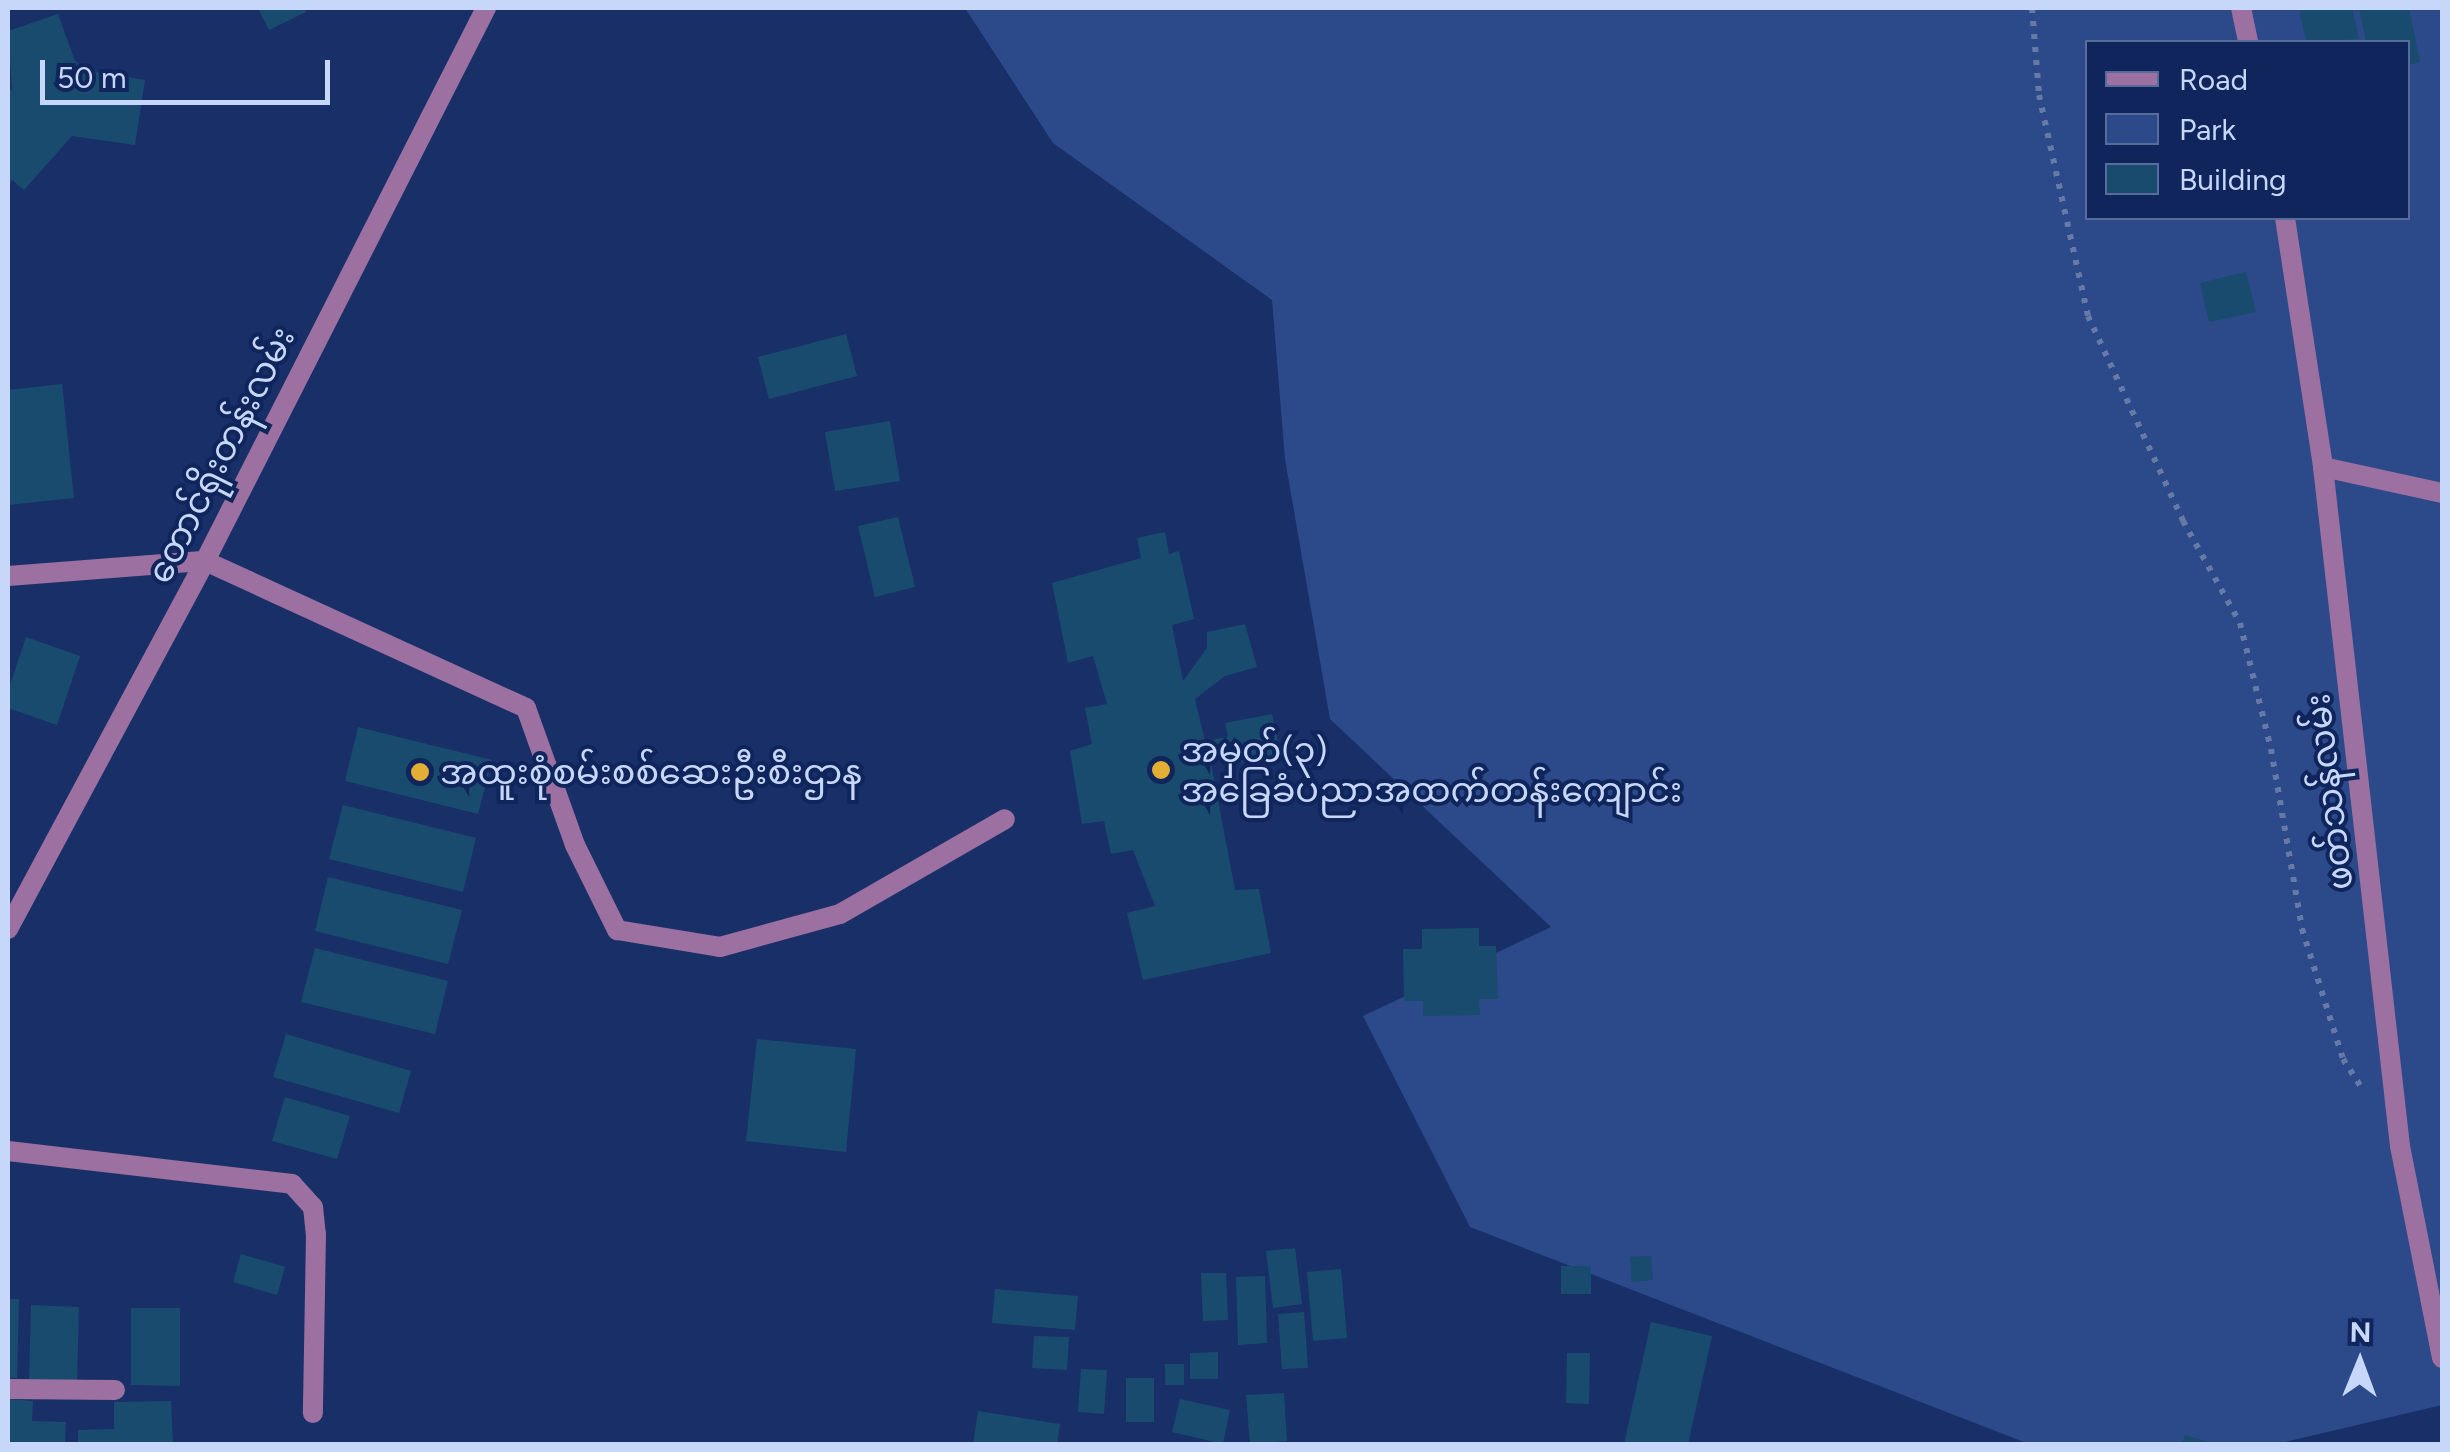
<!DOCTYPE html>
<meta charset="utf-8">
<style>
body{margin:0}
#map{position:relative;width:2450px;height:1452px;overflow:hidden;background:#183067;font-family:Figtree,"Noto Sans Myanmar",sans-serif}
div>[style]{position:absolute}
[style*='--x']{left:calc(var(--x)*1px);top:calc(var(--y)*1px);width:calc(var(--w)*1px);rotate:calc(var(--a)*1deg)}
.green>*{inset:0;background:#2c498a}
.building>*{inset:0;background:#194b6f}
.path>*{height:6px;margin-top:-3px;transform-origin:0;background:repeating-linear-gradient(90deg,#657aa8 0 5px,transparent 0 13px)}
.service>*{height:20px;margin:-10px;padding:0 10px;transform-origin:10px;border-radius:10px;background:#9c70a0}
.minor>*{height:20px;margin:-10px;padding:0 10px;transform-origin:10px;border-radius:10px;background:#9c70a0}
.tertiary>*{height:20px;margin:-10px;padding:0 10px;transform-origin:10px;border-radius:10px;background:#9c70a0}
.dots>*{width:28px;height:28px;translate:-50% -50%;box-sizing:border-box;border:5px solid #0f255b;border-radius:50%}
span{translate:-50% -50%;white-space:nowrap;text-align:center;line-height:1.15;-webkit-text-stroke:8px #0f255b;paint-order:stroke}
.street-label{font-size:35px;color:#c6d7f9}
.poi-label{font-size:35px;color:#c6d7f9}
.left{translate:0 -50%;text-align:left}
.frame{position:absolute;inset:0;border:10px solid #c6d7f9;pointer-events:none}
.legend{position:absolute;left:2085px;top:40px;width:325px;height:180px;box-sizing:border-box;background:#0f255b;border:2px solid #586c9a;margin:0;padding:12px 18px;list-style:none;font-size:30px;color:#c6d7f9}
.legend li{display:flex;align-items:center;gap:20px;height:50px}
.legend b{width:50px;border:2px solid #586c9a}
.north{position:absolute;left:2310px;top:1312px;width:100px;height:100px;-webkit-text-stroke:8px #0f255b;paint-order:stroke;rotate:1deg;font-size:28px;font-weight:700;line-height:40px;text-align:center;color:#c6d7f9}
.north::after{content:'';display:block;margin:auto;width:35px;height:45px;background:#c6d7f9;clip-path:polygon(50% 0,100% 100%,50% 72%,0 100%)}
.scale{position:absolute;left:40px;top:60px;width:290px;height:45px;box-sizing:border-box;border:5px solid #c6d7f9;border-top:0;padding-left:12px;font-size:30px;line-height:35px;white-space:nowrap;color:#c6d7f9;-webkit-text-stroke:8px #0f255b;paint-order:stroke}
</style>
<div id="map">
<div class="green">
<div style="clip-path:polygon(evenodd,965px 8px,2442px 8px,2442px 1405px,2277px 1444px,2029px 1444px,1470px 1227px,1363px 1016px,1551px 927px,1330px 719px,1285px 459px,1272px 300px,1053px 143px,965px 8px,2088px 42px,2408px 42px,2408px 218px,2088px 218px,2088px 42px)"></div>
</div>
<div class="building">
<div style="clip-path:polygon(258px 8px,303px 8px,306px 12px,269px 30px)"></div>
<div style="clip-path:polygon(2299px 8px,2352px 8px,2359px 39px,2306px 42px)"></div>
<div style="clip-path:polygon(2359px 8px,2409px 8px,2420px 62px,2408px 65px,2408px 42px,2366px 42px)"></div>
<div style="clip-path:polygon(58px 14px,75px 61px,89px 71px,145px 80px,135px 145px,72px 136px,24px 190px,12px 180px,8px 186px,8px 94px,12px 89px,8px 31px)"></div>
<div style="clip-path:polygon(2246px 272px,2256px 312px,2209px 322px,2200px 283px)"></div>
<div style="clip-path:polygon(846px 334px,857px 376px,769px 399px,758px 357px)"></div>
<div style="clip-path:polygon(62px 384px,74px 498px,8px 505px,8px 390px)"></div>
<div style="clip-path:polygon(890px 421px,900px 481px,835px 491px,825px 432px)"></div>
<div style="clip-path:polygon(898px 517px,915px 587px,875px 597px,858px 526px)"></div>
<div style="clip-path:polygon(1165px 532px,1169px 554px,1179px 551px,1194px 619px,1172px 625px,1183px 681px,1207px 648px,1207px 632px,1245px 624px,1257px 667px,1225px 676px,1195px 699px,1205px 741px,1228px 737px,1225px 723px,1272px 714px,1281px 754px,1242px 763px,1239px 751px,1210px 758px,1235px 890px,1259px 889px,1271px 953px,1143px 980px,1127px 913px,1155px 906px,1133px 850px,1111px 854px,1104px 821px,1082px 824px,1070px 751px,1092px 744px,1085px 708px,1107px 704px,1093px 656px,1068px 663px,1052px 583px,1141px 558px,1137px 538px)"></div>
<div style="clip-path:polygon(26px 637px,80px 656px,57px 725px,8px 708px,8px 691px)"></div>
<div style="clip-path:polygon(358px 727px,492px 760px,478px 814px,345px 781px)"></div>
<div style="clip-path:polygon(343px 805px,476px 838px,463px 892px,329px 859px)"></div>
<div style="clip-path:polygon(328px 877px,462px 910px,448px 964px,315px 931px)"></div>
<div style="clip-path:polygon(1479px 928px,1479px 946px,1496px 946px,1498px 999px,1479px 999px,1480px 1015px,1423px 1016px,1423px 1001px,1404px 1001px,1403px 949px,1422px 949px,1422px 929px)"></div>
<div style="clip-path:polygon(315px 948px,448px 981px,435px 1034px,301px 1002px)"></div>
<div style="clip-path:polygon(286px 1034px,411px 1071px,399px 1113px,273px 1077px)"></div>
<div style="clip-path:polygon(757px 1039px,856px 1049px,846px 1152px,746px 1141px)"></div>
<div style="clip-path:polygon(285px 1097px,350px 1116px,337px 1159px,272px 1141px)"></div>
<div style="clip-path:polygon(1295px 1248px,1302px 1304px,1273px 1308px,1266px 1251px)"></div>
<div style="clip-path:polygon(241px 1254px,285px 1267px,277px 1295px,233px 1282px)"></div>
<div style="clip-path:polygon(1651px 1256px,1653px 1280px,1632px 1282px,1630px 1257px)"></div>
<div style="clip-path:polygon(1561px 1266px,1591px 1266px,1591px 1294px,1561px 1294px)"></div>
<div style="clip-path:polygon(1341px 1269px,1347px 1338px,1313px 1341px,1307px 1272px)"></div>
<div style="clip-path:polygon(1201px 1273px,1226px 1273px,1228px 1320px,1203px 1321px)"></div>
<div style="clip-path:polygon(1265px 1276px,1267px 1343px,1238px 1345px,1236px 1277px)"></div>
<div style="clip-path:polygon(995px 1289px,1078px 1296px,1075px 1330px,992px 1323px)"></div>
<div style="clip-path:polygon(8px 1299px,19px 1299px,17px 1378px,8px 1378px)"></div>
<div style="clip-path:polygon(31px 1305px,79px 1307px,77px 1383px,29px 1382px)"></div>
<div style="clip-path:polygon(131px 1308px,180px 1308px,180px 1386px,131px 1385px)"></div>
<div style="clip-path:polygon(1304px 1312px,1308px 1368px,1282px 1369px,1278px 1314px)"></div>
<div style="clip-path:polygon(1651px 1322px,1712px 1336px,1688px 1444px,1624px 1444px)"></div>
<div style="clip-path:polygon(1034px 1336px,1069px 1337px,1067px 1370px,1032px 1368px)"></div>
<div style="clip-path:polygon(1218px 1352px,1218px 1379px,1190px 1379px,1190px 1353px)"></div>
<div style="clip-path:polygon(1567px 1353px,1590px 1353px,1589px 1404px,1566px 1403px)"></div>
<div style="clip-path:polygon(1165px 1364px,1184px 1364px,1184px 1385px,1165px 1385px)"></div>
<div style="clip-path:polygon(1081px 1369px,1107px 1370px,1104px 1414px,1078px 1412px)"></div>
<div style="clip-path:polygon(1126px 1378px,1154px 1378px,1154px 1422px,1126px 1422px)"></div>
<div style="clip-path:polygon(1284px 1393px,1287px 1441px,1250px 1444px,1246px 1395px)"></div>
<div style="clip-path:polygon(8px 1399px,33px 1401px,32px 1421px,66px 1422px,65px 1444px,8px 1444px)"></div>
<div style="clip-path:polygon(1180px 1399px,1230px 1410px,1223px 1444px,1172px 1432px)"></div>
<div style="clip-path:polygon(171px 1401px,173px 1444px,78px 1444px,78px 1430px,114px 1429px,114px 1402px)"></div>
<div style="clip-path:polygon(978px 1411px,1060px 1424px,1057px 1444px,973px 1444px)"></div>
<div style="clip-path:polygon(2185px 1435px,2214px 1444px,2182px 1444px)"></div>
</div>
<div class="path">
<div style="--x:2032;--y:8;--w:87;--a:85.4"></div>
<div style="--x:2039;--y:95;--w:226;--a:77.5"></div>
<div style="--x:2088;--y:316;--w:226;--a:65.1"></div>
<div style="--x:2183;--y:521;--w:117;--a:60.8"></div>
<div style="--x:2240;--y:623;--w:130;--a:76.2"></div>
<div style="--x:2271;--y:749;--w:183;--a:80.2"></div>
<div style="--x:2302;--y:929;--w:136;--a:72.5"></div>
<div style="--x:2343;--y:1059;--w:38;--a:57"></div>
</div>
<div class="service">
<div style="--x:2323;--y:467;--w:122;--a:12.3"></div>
</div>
<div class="minor">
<div style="--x:8;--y:576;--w:198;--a:-4.4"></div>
<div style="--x:205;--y:561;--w:353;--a:24.6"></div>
<div style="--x:526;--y:708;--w:145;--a:70.3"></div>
<div style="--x:575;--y:845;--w:95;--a:63.7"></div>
<div style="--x:617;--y:930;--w:104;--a:9.4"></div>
<div style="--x:720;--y:947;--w:124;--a:-15.4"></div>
<div style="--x:840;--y:914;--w:190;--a:-29.9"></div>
<div style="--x:8;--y:1151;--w:286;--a:6.6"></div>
<div style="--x:292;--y:1184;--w:31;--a:48"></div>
<div style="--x:313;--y:1207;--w:27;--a:84"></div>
<div style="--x:316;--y:1234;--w:179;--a:91"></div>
<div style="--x:8;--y:1389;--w:107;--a:0.5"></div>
</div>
<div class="tertiary">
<div style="--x:2241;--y:8;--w:35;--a:78"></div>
<div style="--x:2285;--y:218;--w:252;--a:81.3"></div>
<div style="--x:2323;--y:467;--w:683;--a:83.53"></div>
<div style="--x:2400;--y:1146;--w:216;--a:78.8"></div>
<div style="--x:8;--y:929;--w:417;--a:-61.8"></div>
<div style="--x:205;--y:561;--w:620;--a:-63.06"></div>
</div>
<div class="dots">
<div style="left:1161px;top:770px;background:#e3ae34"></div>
<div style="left:420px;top:772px;background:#e3ae34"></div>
</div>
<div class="street-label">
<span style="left:221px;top:455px;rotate:-63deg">တောင်ရိုးတန်းလမ်း</span>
<span style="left:2329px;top:792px;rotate:-97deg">ဖတ်သန်လမ်း</span>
</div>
<div class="poi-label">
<span class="left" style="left:1181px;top:770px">အမှတ်(၃)<br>အခြေခံပညာအထက်တန်းကျောင်း</span>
<span class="left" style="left:440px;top:772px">အထူးစုံစမ်းစစ်ဆေးဦးစီးဌာန</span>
</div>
<div class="frame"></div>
<ul class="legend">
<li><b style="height:12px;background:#9c70a0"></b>Road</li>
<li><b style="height:28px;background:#2c498a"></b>Park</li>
<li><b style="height:28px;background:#194b6f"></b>Building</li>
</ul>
<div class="north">N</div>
<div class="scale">50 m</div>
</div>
